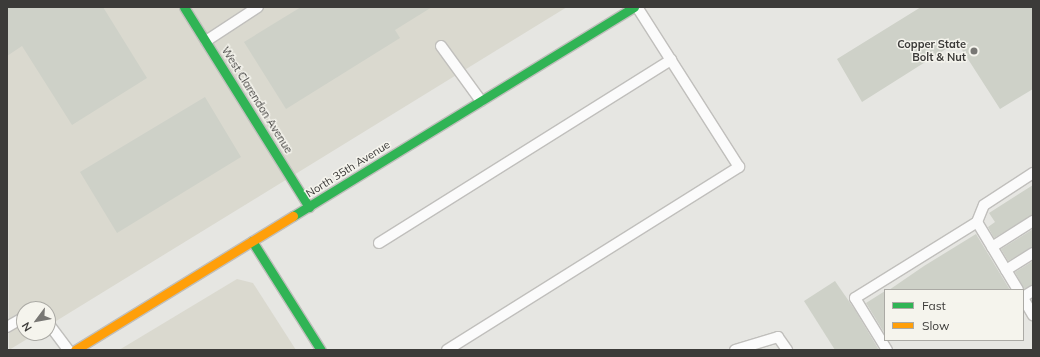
<!DOCTYPE html>
<style>
body{margin:0}
#map{position:relative;width:1040px;height:357px;overflow:hidden;background:#e6e6e2;font-family:Mulish,sans-serif}
div>[style]{position:absolute}
[style*='--x']{left:calc(var(--x)*1px);top:calc(var(--y)*1px);width:calc(var(--w)*1px);rotate:calc(var(--a)*1deg)}
.built>*{inset:0;background:#dad9cf}
.building>*{inset:0;background:#ced1c8}
.roads{filter:drop-shadow(1px 0 #c0bfbc) drop-shadow(-1px 0 #c0bfbc) drop-shadow(0 1px #c0bfbc) drop-shadow(0 -1px #c0bfbc)}
.lane>*{height:10px;margin:-5px;padding:0 5px;transform-origin:5px;border-radius:5px;background:#fbfbfb}
.fast>*{height:9px;margin:-4.5px;padding:0 4.5px;transform-origin:4.5px;border-radius:4.5px;background:#30b455}
.slow>*{height:9px;margin:-4.5px;padding:0 4.5px;transform-origin:4.5px;border-radius:4.5px;background:#ff9f0a}
.dots>*{width:11px;height:11px;translate:-50% -50%;box-sizing:border-box;border:2px solid #f5f4ed;border-radius:50%}
span{translate:-50% -50%;white-space:nowrap;text-align:center;line-height:1.15;-webkit-text-stroke:3px #f5f4ed;paint-order:stroke}
.poi-label{font-size:11px;color:#3c3b39;font-weight:700}
.right{translate:-100% -50%;text-align:right}
.street-label{font-size:11px;color:#3c3b39}
.frame{position:absolute;inset:0;border:8px solid #3c3b39;pointer-events:none}
.legend{position:absolute;left:884px;top:289px;width:140px;height:52px;box-sizing:border-box;background:#f5f4ed;border:1px solid #abaaa5;margin:0;padding:5px 7px;list-style:none;font-size:12px;color:#3c3b39}
.legend li{display:flex;align-items:center;gap:8px;height:20px}
.legend b{width:20px;border:1px solid #abaaa5}
.north{position:absolute;left:16px;top:301px;width:40px;height:40px;box-sizing:border-box;background:#f5f4ed;border:1px solid #abaaa5;border-radius:50%;rotate:238deg;font-size:11px;font-weight:700;line-height:16px;text-align:center;color:#3c3b39}
.north::after{content:'';display:block;margin:auto;width:14px;height:18px;background:#787774;clip-path:polygon(50% 0,100% 100%,50% 72%,0 100%)}
</style>
<div id="map">
<div class="built">
<div style="clip-path:polygon(7px 7px,567px 7px,48px 326px,48px 309px,24px 309px,24px 333px,37px 333px,9px 350px)"></div>
<div style="clip-path:polygon(237px 279px,253px 283px,296px 350px,119px 350px)"></div>
</div>
<div class="building">
<div style="clip-path:polygon(7px 7px,103px 7px,147px 78px,72px 125px,22px 46px,7px 56px)"></div>
<div style="clip-path:polygon(301px 7px,432px 7px,395px 30px,400px 38px,286px 109px,244px 42px)"></div>
<div style="clip-path:polygon(921px 7px,1033px 7px,1033px 89px,1000px 109px,957px 42px,862px 102px,837px 59px)"></div>
<div style="clip-path:polygon(205px 97px,241px 157px,117px 233px,80px 172px)"></div>
<div style="clip-path:polygon(1033px 185px,1033px 215px,994px 238px,988px 227px,995px 222px,989px 213px)"></div>
<div style="clip-path:polygon(1033px 229px,1033px 247px,1008px 261px,1001px 249px)"></div>
<div style="clip-path:polygon(976px 234px,1010px 290px,889px 290px,924px 266px)"></div>
<div style="clip-path:polygon(1033px 261px,1033px 285px,1024px 289px,1015px 272px)"></div>
<div style="clip-path:polygon(835px 281px,855px 310px,879px 350px,835px 350px,804px 301px)"></div>
<div style="clip-path:polygon(885px 291px,885px 334px,866px 303px)"></div>
</div>
<div class="roads">
<div class="lane">
<div style="--x:206;--y:41;--w:62;--a:-33.2"></div>
<div style="--x:441;--y:46;--w:68;--a:54"></div>
<div style="--x:977;--y:222;--w:18;--a:-68"></div>
<div style="--x:984;--y:205;--w:59;--a:-33.1"></div>
<div style="--x:379;--y:243;--w:345;--a:-32.1"></div>
<div style="--x:992;--y:247;--w:49;--a:-32.4"></div>
<div style="--x:1006;--y:270;--w:32;--a:-32"></div>
<div style="--x:1023;--y:297;--w:12;--a:-31"></div>
<div style="--x:1023;--y:298;--w:20;--a:60"></div>
<div style="--x:37;--y:309;--w:2;--a:0"></div>
<div style="--x:48;--y:323;--w:34;--a:53"></div>
<div style="--x:7;--y:327;--w:20;--a:-30"></div>
<div style="--x:447;--y:350;--w:345;--a:-32.1"></div>
<div style="--x:739;--y:167;--w:190;--a:-122.5"></div>
<div style="--x:735;--y:350;--w:45;--a:-16.8"></div>
<div style="--x:778;--y:337;--w:16;--a:55"></div>
<div style="--x:887;--y:350;--w:61;--a:-121.6"></div>
<div style="--x:855;--y:298;--w:144;--a:-31.9"></div>
<div style="--x:977;--y:222;--w:79;--a:58.9"></div>
</div>
<div class="fast">
<div style="--x:184;--y:7;--w:236;--a:58"></div>
<div style="--x:293;--y:216;--w:400;--a:-31.5"></div>
<div style="--x:252;--y:241;--w:129;--a:57.7"></div>
</div>
<div class="slow">
<div style="--x:75;--y:350;--w:256;--a:-31.6"></div>
</div>
</div>
<div class="dots">
<div style="left:974px;top:51px;background:#787774"></div>
</div>
<div class="poi-label">
<span class="right" style="left:966px;top:51px">Copper State<br>Bolt &amp; Nut</span>
</div>
<div class="street-label">
<span style="left:257px;top:100px;rotate:58deg">West Clarendon Avenue</span>
<span style="left:348px;top:169px;rotate:-32deg">North 35th Avenue</span>
</div>
<div class="frame"></div>
<ul class="legend">
<li><b style="height:5px;background:#30b455"></b>Fast</li>
<li><b style="height:5px;background:#ff9f0a"></b>Slow</li>
</ul>
<div class="north">N</div>
</div>
